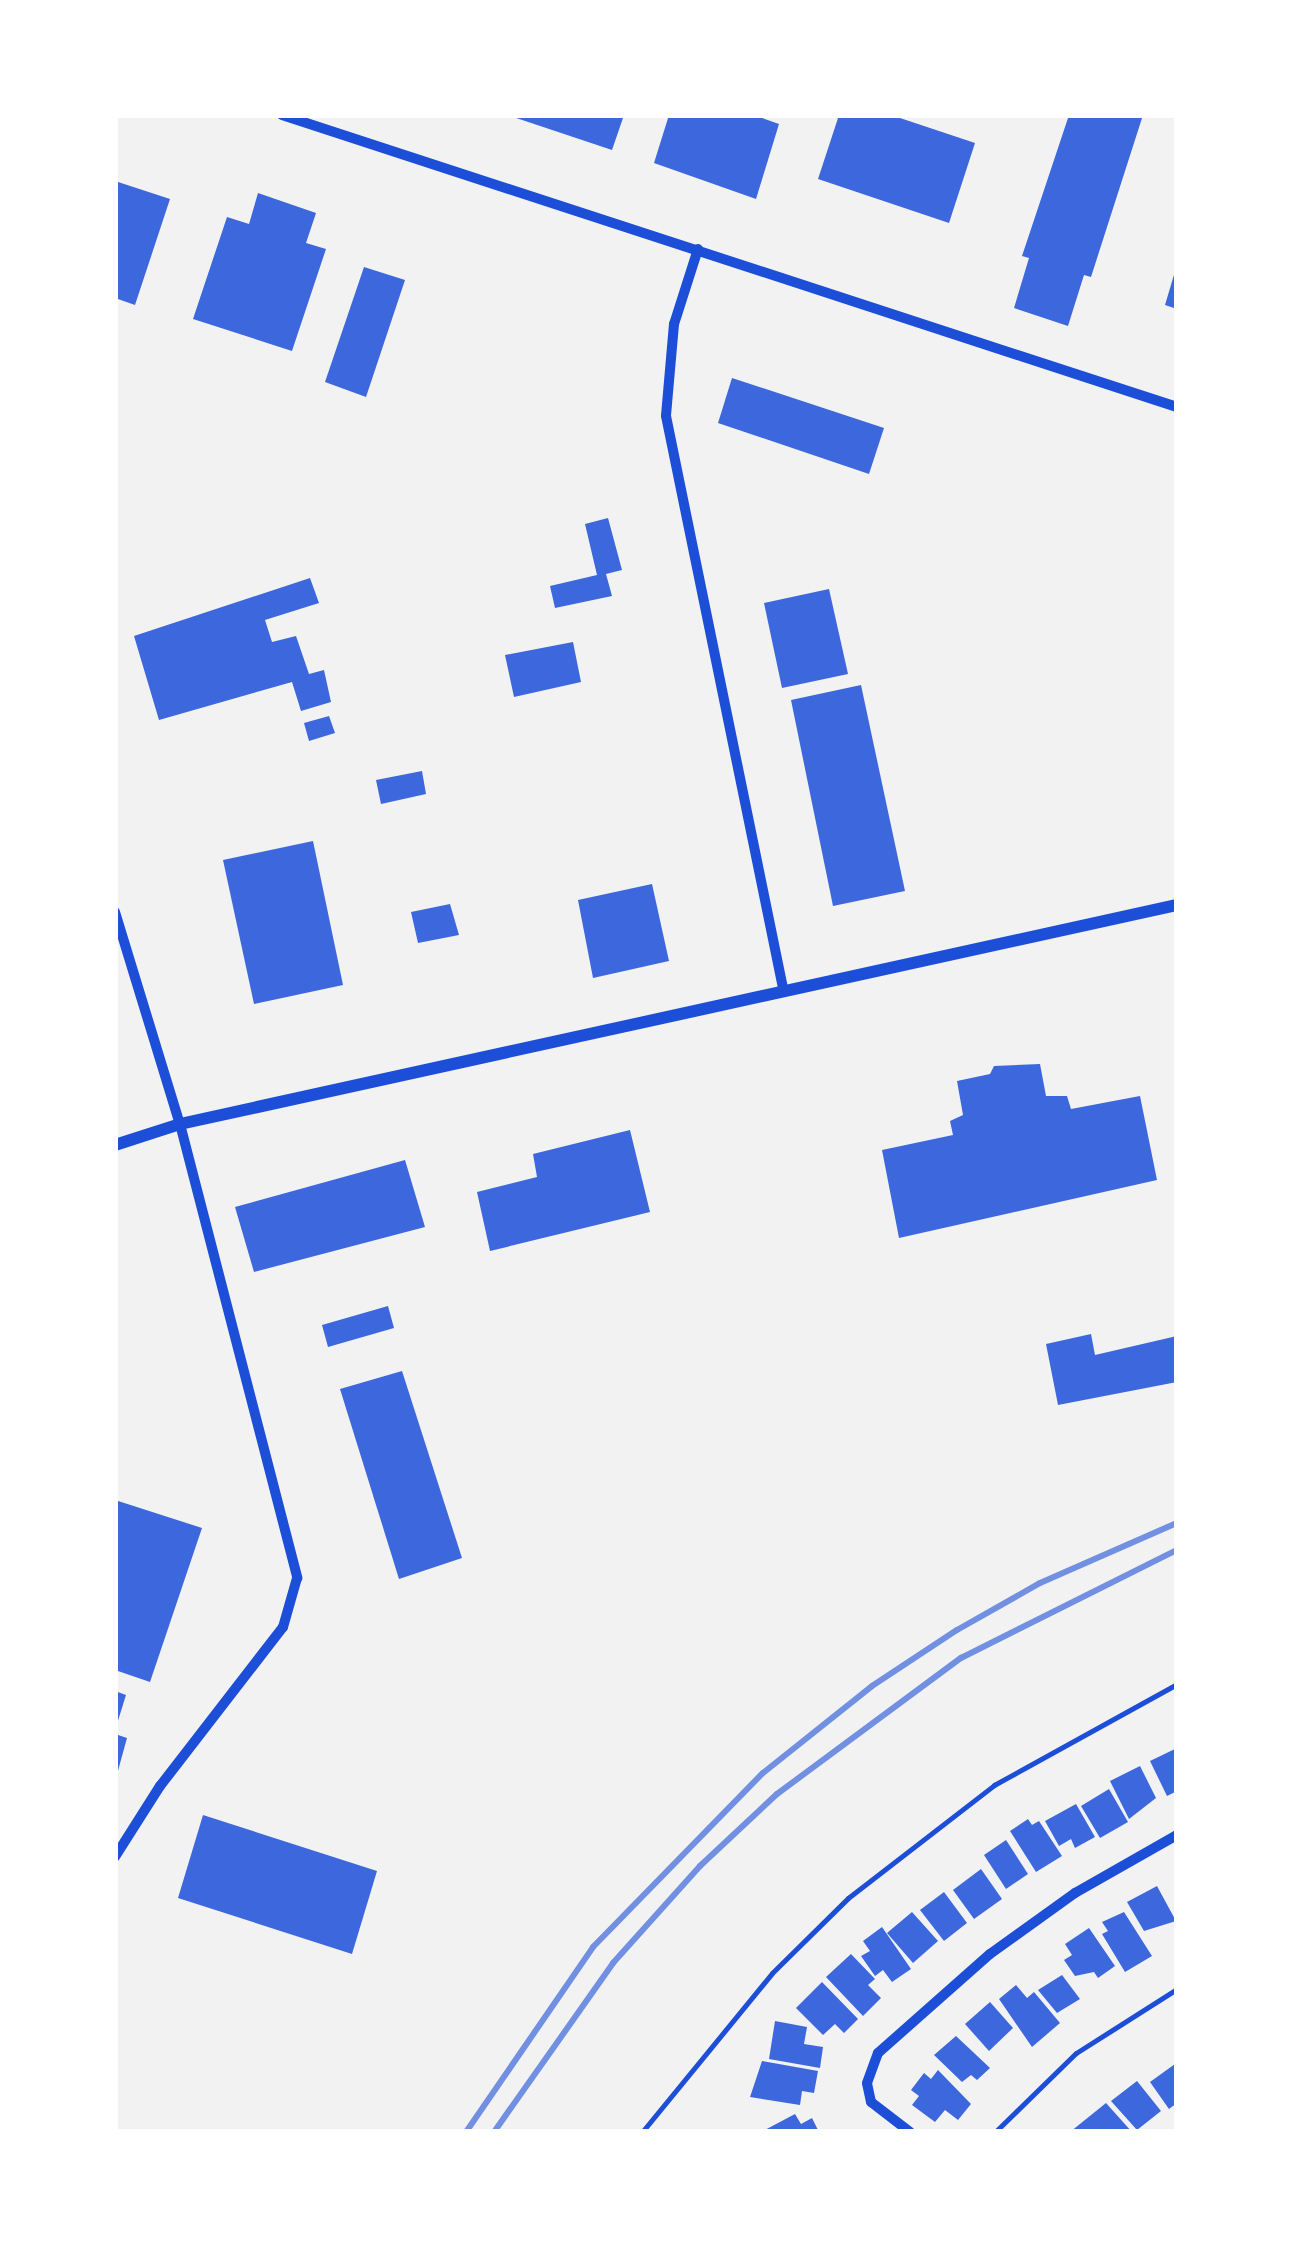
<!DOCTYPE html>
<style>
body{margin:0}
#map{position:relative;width:1292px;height:2247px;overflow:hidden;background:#f2f2f2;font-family:"Golos Text",sans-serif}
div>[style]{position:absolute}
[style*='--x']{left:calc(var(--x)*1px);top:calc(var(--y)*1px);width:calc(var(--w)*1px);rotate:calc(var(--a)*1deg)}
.building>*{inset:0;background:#3d67dc}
.service>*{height:5px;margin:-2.5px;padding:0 2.5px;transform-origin:2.5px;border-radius:2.5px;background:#1d4ed8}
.minor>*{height:10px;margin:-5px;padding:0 5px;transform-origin:5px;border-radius:5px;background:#1d4ed8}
.tertiary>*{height:12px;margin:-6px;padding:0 6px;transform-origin:6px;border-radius:6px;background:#1d4ed8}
.rail>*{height:6px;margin:-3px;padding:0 3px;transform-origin:3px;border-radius:3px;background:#7290e2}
span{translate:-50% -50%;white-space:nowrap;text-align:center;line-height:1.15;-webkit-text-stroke:10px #fff;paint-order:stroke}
.frame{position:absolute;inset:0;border:118px solid #fff;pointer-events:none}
</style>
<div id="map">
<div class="building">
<div style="clip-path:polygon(507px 115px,624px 115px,612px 150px)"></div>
<div style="clip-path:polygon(669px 115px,754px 115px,779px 124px,756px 199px,654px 163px)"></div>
<div style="clip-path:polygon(839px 115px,891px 115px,975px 143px,949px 223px,818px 179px)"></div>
<div style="clip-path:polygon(1069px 115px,1143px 115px,1091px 277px,1084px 275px,1068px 326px,1014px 308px,1029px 258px,1022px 256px)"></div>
<div style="clip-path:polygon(115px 181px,170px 199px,135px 305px,115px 298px)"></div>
<div style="clip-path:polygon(258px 193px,316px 213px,306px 243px,326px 249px,292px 351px,193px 319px,227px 217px,249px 224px)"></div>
<div style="clip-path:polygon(364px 267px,405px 280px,366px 397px,325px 382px)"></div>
<div style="clip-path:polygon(1176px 268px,1177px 268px,1177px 309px,1165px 305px)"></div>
<div style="clip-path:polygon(732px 378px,884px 428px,869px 474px,718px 423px)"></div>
<div style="clip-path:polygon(608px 518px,622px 570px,606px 574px,612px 596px,555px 608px,550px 586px,597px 575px,585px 524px)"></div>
<div style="clip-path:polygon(310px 578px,319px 603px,265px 620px,272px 642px,296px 636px,309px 674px,324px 670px,331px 702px,301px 711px,292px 682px,159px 720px,134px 636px)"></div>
<div style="clip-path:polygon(829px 589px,848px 674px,782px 688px,764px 603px)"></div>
<div style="clip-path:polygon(573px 642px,581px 682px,514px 697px,505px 655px)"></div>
<div style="clip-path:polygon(861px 685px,905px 891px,833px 906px,791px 700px)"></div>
<div style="clip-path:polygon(329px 716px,335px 733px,309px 741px,304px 723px)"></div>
<div style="clip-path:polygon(422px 771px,426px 794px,381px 804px,376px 780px)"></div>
<div style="clip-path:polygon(313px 841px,343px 985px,254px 1004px,223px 860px)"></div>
<div style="clip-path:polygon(652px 884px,669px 961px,593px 978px,578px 900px)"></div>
<div style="clip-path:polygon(450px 904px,459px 935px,418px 943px,411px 912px)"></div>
<div style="clip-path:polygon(1040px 1064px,1046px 1096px,1067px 1096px,1071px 1109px,1140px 1096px,1157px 1180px,899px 1238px,882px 1150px,953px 1135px,950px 1121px,963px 1115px,957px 1081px,990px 1074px,994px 1066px)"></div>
<div style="clip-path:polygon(630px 1130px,650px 1212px,490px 1251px,477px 1192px,537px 1177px,533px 1154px)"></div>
<div style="clip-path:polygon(405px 1160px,425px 1227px,254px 1272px,235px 1207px)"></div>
<div style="clip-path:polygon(388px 1306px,394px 1328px,328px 1347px,322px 1325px)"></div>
<div style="clip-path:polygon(1091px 1334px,1095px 1355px,1177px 1336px,1177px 1382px,1058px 1405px,1046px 1344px)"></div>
<div style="clip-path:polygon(402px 1371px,462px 1558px,399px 1579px,340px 1389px)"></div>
<div style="clip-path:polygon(115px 1500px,202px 1528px,150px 1682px,115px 1670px)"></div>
<div style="clip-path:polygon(115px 1691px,126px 1695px,116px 1727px,115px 1727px)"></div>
<div style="clip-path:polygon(115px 1734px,127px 1738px,116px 1778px,115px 1778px)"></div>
<div style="clip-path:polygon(1177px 1748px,1177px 1791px,1167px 1796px,1150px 1761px)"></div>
<div style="clip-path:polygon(1140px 1766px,1156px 1798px,1129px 1819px,1110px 1781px)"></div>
<div style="clip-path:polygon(1109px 1789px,1128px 1822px,1100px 1838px,1081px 1806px)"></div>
<div style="clip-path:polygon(1076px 1804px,1095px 1837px,1075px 1848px,1071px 1839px,1059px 1846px,1045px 1821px)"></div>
<div style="clip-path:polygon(203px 1815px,377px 1871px,352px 1954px,178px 1898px)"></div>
<div style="clip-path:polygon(1028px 1819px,1032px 1825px,1039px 1821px,1062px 1856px,1036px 1872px,1010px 1831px)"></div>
<div style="clip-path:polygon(1006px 1840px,1028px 1874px,1006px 1889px,984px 1855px)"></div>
<div style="clip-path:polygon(981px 1869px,1002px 1899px,974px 1919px,953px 1890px)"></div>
<div style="clip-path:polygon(1157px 1886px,1176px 1921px,1144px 1931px,1127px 1902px)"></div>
<div style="clip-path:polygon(944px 1892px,967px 1923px,944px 1941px,920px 1910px)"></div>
<div style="clip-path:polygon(912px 1912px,938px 1941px,913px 1963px,887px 1933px)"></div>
<div style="clip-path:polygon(1124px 1912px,1152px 1956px,1125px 1972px,1102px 1934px,1108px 1931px,1102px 1922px)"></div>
<div style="clip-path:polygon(882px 1927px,911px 1969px,892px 1982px,883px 1970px,875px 1976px,861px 1956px,870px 1951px,863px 1941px)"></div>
<div style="clip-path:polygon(1089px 1928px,1115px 1966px,1098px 1978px,1094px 1972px,1075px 1976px,1064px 1960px,1072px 1955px,1065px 1944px)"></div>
<div style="clip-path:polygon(851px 1954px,875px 1979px,868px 1985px,881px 1998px,863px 2016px,826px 1977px)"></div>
<div style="clip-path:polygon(1062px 1975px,1080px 1999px,1057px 2013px,1038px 1990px)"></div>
<div style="clip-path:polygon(822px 1982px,858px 2019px,844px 2033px,835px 2024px,823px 2035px,796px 2008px)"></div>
<div style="clip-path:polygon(1016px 1985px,1027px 1998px,1034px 1992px,1060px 2023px,1032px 2047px,999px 1999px)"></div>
<div style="clip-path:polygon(990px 2002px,1013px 2028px,989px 2051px,965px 2024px)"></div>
<div style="clip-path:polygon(775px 2021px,807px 2027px,804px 2044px,823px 2047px,820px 2068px,769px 2059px)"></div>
<div style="clip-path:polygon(956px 2036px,990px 2068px,977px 2080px,971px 2075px,962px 2082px,934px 2055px)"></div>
<div style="clip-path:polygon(762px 2061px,818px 2071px,814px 2093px,802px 2091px,800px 2105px,750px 2097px)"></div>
<div style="clip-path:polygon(1175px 2064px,1177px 2103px,1169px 2109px,1150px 2082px)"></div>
<div style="clip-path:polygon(938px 2070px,971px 2104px,958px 2120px,945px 2110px,935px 2122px,912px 2105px,919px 2096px,911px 2090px,924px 2073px,931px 2079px)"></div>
<div style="clip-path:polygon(1137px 2081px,1161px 2111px,1137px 2130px,1111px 2101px)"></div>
<div style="clip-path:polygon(1106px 2103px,1132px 2132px,1070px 2132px)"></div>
<div style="clip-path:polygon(795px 2114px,801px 2124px,812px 2118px,819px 2132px,761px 2132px)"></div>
</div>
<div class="service">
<div style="--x:642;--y:2132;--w:205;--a:-50.7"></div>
<div style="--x:772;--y:1973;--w:107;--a:-44.6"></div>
<div style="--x:848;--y:1898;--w:185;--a:-37.7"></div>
<div style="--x:994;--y:1785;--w:209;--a:-28.9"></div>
<div style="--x:995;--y:2132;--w:113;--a:-44.3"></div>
<div style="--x:1076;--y:2053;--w:120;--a:-32.4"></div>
</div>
<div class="minor">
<div style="--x:282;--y:115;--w:941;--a:18.07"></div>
<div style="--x:698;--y:249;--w:79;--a:107.7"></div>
<div style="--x:674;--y:324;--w:92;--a:95"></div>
<div style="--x:666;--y:416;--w:584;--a:78.44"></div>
<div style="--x:115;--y:912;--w:222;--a:73"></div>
<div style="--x:180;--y:1124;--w:469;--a:75.5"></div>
<div style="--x:297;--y:1578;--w:51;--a:105.9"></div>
<div style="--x:283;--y:1627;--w:201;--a:127.7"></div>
<div style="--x:160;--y:1786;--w:84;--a:122.4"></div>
<div style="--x:910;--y:2132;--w:49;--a:-142.4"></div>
<div style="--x:871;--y:2102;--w:19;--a:-102"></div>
<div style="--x:867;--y:2083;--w:32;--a:-70"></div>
<div style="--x:878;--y:2053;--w:149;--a:-41.5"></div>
<div style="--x:990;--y:1954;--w:105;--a:-35.7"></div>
<div style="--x:1075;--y:1893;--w:117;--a:-29.6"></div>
</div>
<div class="tertiary">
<div style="--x:115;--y:1145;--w:68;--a:-17.9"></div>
<div style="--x:180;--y:1124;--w:1021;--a:-12.39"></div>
</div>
<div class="rail">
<div style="--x:466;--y:2132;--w:224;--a:-55.5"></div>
<div style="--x:593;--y:1947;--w:243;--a:-45.7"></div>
<div style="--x:763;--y:1773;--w:139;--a:-38.6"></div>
<div style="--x:872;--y:1686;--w:102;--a:-33.4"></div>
<div style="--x:957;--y:1630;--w:95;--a:-29.5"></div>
<div style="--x:1040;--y:1583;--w:150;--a:-23.7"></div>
<div style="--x:494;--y:2132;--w:207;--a:-54.8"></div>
<div style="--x:613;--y:1963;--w:130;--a:-48.1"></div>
<div style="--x:700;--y:1866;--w:105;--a:-43.1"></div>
<div style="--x:777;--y:1794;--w:229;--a:-36.5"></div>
<div style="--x:961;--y:1658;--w:241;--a:-26.6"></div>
</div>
<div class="frame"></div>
</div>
